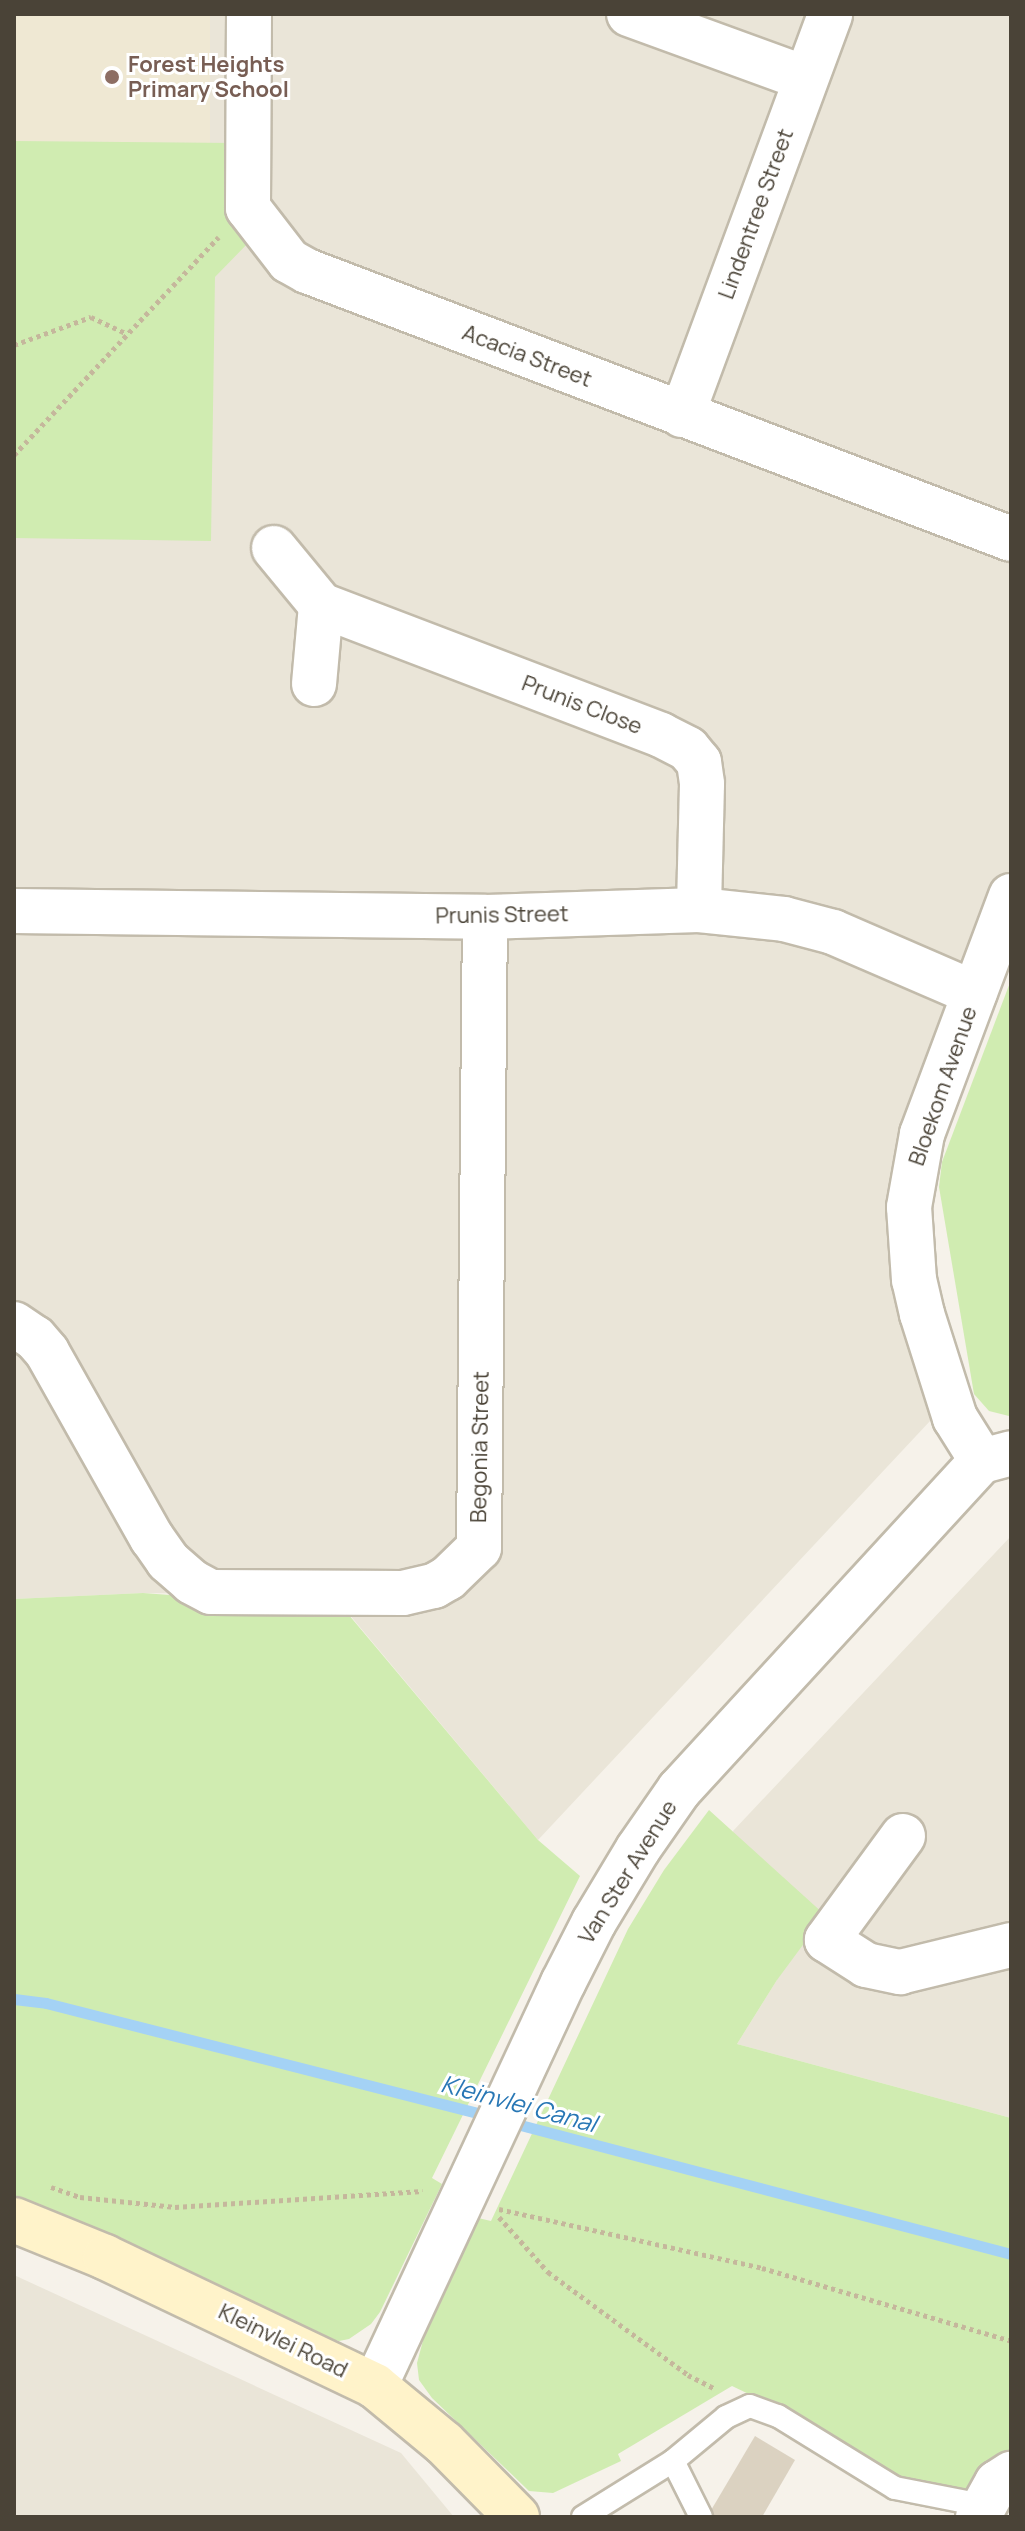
<!DOCTYPE html>
<style>
body{margin:0}
#map{position:relative;width:1025px;height:2531px;overflow:hidden;background:#f6f2ea;font-family:Manrope,sans-serif}
div>[style]{position:absolute}
[style*='--x']{left:calc(var(--x)*1px);top:calc(var(--y)*1px);width:calc(var(--w)*1px);rotate:calc(var(--a)*1deg)}
.residential>*{inset:0;background:#eae5d8}
.education>*{inset:0;background:#efe8d3}
.green>*{inset:0;background:#d0ecb1}
.stream>*{height:11px;margin:-5.5px;padding:0 5.5px;transform-origin:5.5px;border-radius:5.5px;background:#a4d2f5}
.building>*{inset:0;background:#dbd2c1}
.path>*{height:5px;margin-top:-2.5px;transform-origin:0;background:repeating-linear-gradient(90deg,#c5b79c 0 4px,transparent 0 8px)}
.roads{filter:drop-shadow(2px 0 #c2bbab) drop-shadow(-2px 0 #c2bbab) drop-shadow(0 2px #c2bbab) drop-shadow(0 -2px #c2bbab)}
.lane>*{height:22px;margin:-11px;padding:0 11px;transform-origin:11px;border-radius:11px;background:#fff}
.street>*{height:44px;margin:-22px;padding:0 22px;transform-origin:22px;border-radius:22px;background:#fff}
.secondary>*{height:44px;margin:-22px;padding:0 22px;transform-origin:22px;border-radius:22px;background:#fff3ca}
.dots>*{width:22px;height:22px;translate:-50% -50%;box-sizing:border-box;border:4px solid #fff;border-radius:50%}
span{translate:-50% -50%;white-space:nowrap;text-align:center;line-height:1.15;-webkit-text-stroke:6px #fff;paint-order:stroke}
.education-label{font-size:22px;color:#785e54;font-weight:700}
.left{translate:0 -50%;text-align:left}
.street-label{font-size:22px;color:#4a4337}
.water-label{font-size:24px;color:#2877b5;font-style:italic}
.frame{position:absolute;inset:0;border:16px solid #4a4337;pointer-events:none}
</style>
<div id="map">
<div class="residential">
<div style="clip-path:polygon(14px 14px,1011px 14px,1011px 886px,918px 1133px,945px 1405px,538px 1840px,333px 1595px,143px 1593px,14px 1599px)"></div>
<div style="clip-path:polygon(1011px 1536px,1011px 2118px,737px 2044px,777px 1980px,733px 1831px)"></div>
<div style="clip-path:polygon(14px 2275px,401px 2453px,454px 2517px,14px 2517px)"></div>
</div>
<div class="education">
<div style="clip-path:polygon(14px 14px,210px 14px,210px 143px,14px 141px)"></div>
</div>
<div class="green">
<div style="clip-path:polygon(14px 141px,235px 143px,252px 239px,215px 277px,211px 541px,14px 538px)"></div>
<div style="clip-path:polygon(1011px 980px,1011px 1415px,1009px 1416px,989px 1411px,974px 1394px,939px 1187px,942px 1162px)"></div>
<div style="clip-path:polygon(143px 1593px,343px 1608px,538px 1840px,580px 1876px,432px 2178px,442px 2184px,380px 2312px,371px 2324px,349px 2339px,339px 2341px,326px 2338px,78px 2220px,14px 2195px,14px 1599px)"></div>
<div style="clip-path:polygon(709px 1810px,825px 1915px,777px 1980px,737px 2044px,1011px 2118px,1011px 2455px,971px 2491px,904px 2486px,807px 2422px,732px 2386px,618px 2454px,621px 2461px,553px 2493px,529px 2491px,432px 2398px,419px 2380px,417px 2363px,425px 2333px,478px 2218px,491px 2221px,628px 1929px,664px 1870px)"></div>
</div>
<div class="stream">
<div style="--x:14;--y:1999;--w:32;--a:7"></div>
<div style="--x:46;--y:2003;--w:460;--a:14.3"></div>
<div style="--x:509;--y:2122;--w:519;--a:14.73"></div>
</div>
<div class="building">
<div style="clip-path:polygon(755px 2436px,795px 2460px,762px 2517px,707px 2517px)"></div>
</div>
<div class="path">
<div style="--x:14;--y:345;--w:82;--a:-20"></div>
<div style="--x:91;--y:317;--w:38;--a:25"></div>
<div style="--x:14;--y:455;--w:299;--a:-46.8"></div>
<div style="--x:51;--y:2187;--w:31;--a:19"></div>
<div style="--x:80;--y:2197;--w:96;--a:6"></div>
<div style="--x:175;--y:2207;--w:248;--a:-3.7"></div>
<div style="--x:499;--y:2209;--w:270;--a:12.6"></div>
<div style="--x:762;--y:2268;--w:259;--a:16.3"></div>
<div style="--x:499;--y:2217;--w:74;--a:48.3"></div>
<div style="--x:548;--y:2272;--w:174;--a:36.3"></div>
<div style="--x:688;--y:2375;--w:31;--a:27"></div>
</div>
<div class="roads">
<div class="lane">
<div style="--x:673;--y:2461;--w:63;--a:63.4"></div>
<div style="--x:583;--y:2517;--w:106;--a:-31.9"></div>
<div style="--x:673;--y:2461;--w:69;--a:-39.7"></div>
<div style="--x:726;--y:2417;--w:26;--a:-25"></div>
<div style="--x:750;--y:2406;--w:30;--a:20"></div>
<div style="--x:778;--y:2416;--w:137;--a:31.6"></div>
<div style="--x:895;--y:2488;--w:89;--a:11.1"></div>
</div>
<div class="street">
<div style="--x:249;--y:14;--w:194;--a:90.3"></div>
<div style="--x:248;--y:208;--w:67;--a:52.3"></div>
<div style="--x:289;--y:261;--w:21;--a:29"></div>
<div style="--x:307;--y:271;--w:753;--a:20.84"></div>
<div style="--x:629;--y:14;--w:187;--a:20"></div>
<div style="--x:682;--y:415;--w:427;--a:-69.7"></div>
<div style="--x:274;--y:548;--w:74;--a:50.5"></div>
<div style="--x:321;--y:605;--w:364;--a:20.9"></div>
<div style="--x:661;--y:735;--w:30;--a:27"></div>
<div style="--x:688;--y:749;--w:17;--a:50"></div>
<div style="--x:699;--y:762;--w:22;--a:82"></div>
<div style="--x:702;--y:784;--w:126;--a:91.4"></div>
<div style="--x:314;--y:684;--w:79;--a:-84.9"></div>
<div style="--x:14;--y:911;--w:471;--a:0.7"></div>
<div style="--x:485;--y:917;--w:214;--a:-1.9"></div>
<div style="--x:699;--y:910;--w:85;--a:6"></div>
<div style="--x:784;--y:919;--w:51;--a:14.9"></div>
<div style="--x:833;--y:932;--w:154;--a:23.4"></div>
<div style="--x:14;--y:1324;--w:25;--a:34"></div>
<div style="--x:35;--y:1338;--w:18;--a:49"></div>
<div style="--x:47;--y:1352;--w:214;--a:60.6"></div>
<div style="--x:152;--y:1538;--w:28;--a:55"></div>
<div style="--x:168;--y:1561;--w:32;--a:41"></div>
<div style="--x:192;--y:1582;--w:21;--a:28"></div>
<div style="--x:211;--y:1592;--w:192;--a:0.3"></div>
<div style="--x:403;--y:1593;--w:32;--a:-13"></div>
<div style="--x:434;--y:1586;--w:16;--a:-30"></div>
<div style="--x:448;--y:1578;--w:43;--a:-44.1"></div>
<div style="--x:479;--y:1548;--w:631;--a:-89.46"></div>
<div style="--x:982;--y:1461;--w:51;--a:-122.1"></div>
<div style="--x:955;--y:1418;--w:109;--a:-107.6"></div>
<div style="--x:922;--y:1314;--w:35;--a:-103"></div>
<div style="--x:914;--y:1280;--w:73;--a:-93.9"></div>
<div style="--x:909;--y:1207;--w:74;--a:-79.9"></div>
<div style="--x:922;--y:1134;--w:254;--a:-69.5"></div>
<div style="--x:903;--y:1836;--w:129;--a:126.2"></div>
<div style="--x:827;--y:1940;--w:46;--a:32.7"></div>
<div style="--x:866;--y:1965;--w:35;--a:12"></div>
<div style="--x:900;--y:1972;--w:114;--a:-13.7"></div>
<div style="--x:375;--y:2386;--w:445;--a:-65"></div>
<div style="--x:563;--y:1983;--w:68;--a:-63.1"></div>
<div style="--x:594;--y:1922;--w:85;--a:-58.9"></div>
<div style="--x:638;--y:1849;--w:72;--a:-55.2"></div>
<div style="--x:679;--y:1790;--w:447;--a:-47.4"></div>
<div style="--x:982;--y:1461;--w:30;--a:-15"></div>
<div style="--x:978;--y:2517;--w:39;--a:-61"></div>
<div style="--x:997;--y:2483;--w:17;--a:-33"></div>
</div>
<div class="secondary">
<div style="--x:14;--y:2220;--w:98;--a:22.1"></div>
<div style="--x:105;--y:2257;--w:299;--a:25.5"></div>
<div style="--x:375;--y:2386;--w:89;--a:39.6"></div>
<div style="--x:444;--y:2443;--w:104;--a:45.4"></div>
</div>
</div>
<div class="dots">
<div style="left:112px;top:77px;background:#8d6e63"></div>
</div>
<div class="education-label">
<span class="left" style="left:128px;top:77px">Forest Heights<br>Primary School</span>
</div>
<div class="street-label">
<span style="left:756px;top:214px;rotate:-70deg">Lindentree Street</span>
<span style="left:527px;top:356px;rotate:21deg">Acacia Street</span>
<span style="left:582px;top:705px;rotate:21deg">Prunis Close</span>
<span style="left:502px;top:915px;rotate:-1deg">Prunis Street</span>
<span style="left:943px;top:1086px;rotate:-71deg">Bloekom Avenue</span>
<span style="left:480px;top:1447px;rotate:-89deg">Begonia Street</span>
<span style="left:628px;top:1872px;rotate:-58deg">Van Ster Avenue</span>
<span style="left:283px;top:2341px;rotate:26deg">Kleinvlei Road</span>
</div>
<div class="water-label">
<span style="left:519px;top:2103px;rotate:15deg">Kleinvlei Canal</span>
</div>
<div class="frame"></div>
</div>
